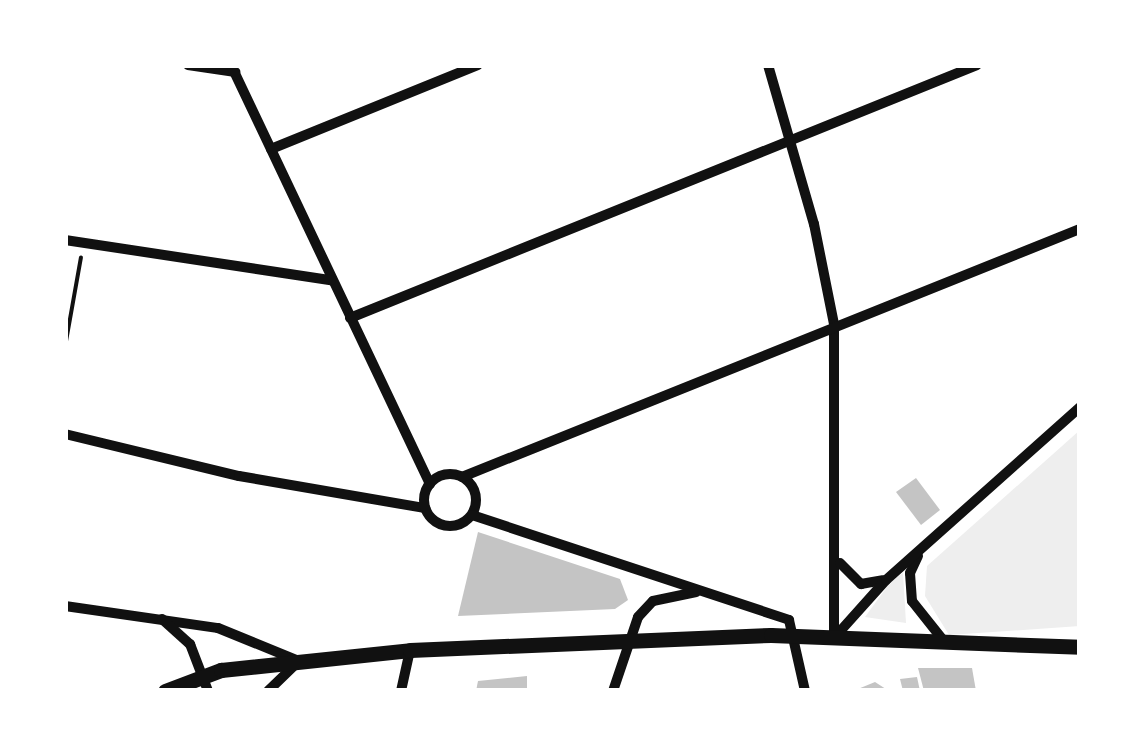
<!DOCTYPE html>
<style>
body{margin:0}
#map{position:relative;width:1145px;height:756px;overflow:hidden;background:#fff;font-family:"IBM Plex Serif",serif}
div>[style]{position:absolute}
[style*='--x']{left:calc(var(--x)*1px);top:calc(var(--y)*1px);width:calc(var(--w)*1px);rotate:calc(var(--a)*1deg)}
.green>*{inset:0;background:#eee}
.building>*{inset:0;background:#c4c4c4}
.path>*{height:4px;margin:-2px;padding:0 2px;transform-origin:2px;border-radius:2px;background:#111}
.minor>*{height:10px;margin:-5px;padding:0 5px;transform-origin:5px;border-radius:5px;background:#111}
.minor>.ring{margin:-5px;padding:0;box-sizing:content-box;background:none;border:10px solid #111;border-radius:50%}
.secondary>*{height:15px;margin:-7.5px;padding:0 7.5px;transform-origin:7.5px;border-radius:7.5px;background:#111}
span{translate:-50% -50%;white-space:nowrap;text-align:center;line-height:1.15;-webkit-text-stroke:8px #fff;paint-order:stroke}
.frame{position:absolute;inset:0;border:68px solid #fff;pointer-events:none}
</style>
<div id="map">
<div class="green">
<div style="clip-path:polygon(1080px 430px,1080px 626px,949px 635px,925px 596px,927px 566px)"></div>
<div style="clip-path:polygon(903px 573px,906px 623px,865px 617px,892px 580px)"></div>
</div>
<div class="building">
<div style="clip-path:polygon(916px 478px,940px 510px,921px 525px,896px 492px)"></div>
<div style="clip-path:polygon(478px 532px,620px 579px,628px 600px,615px 609px,458px 616px)"></div>
<div style="clip-path:polygon(918px 668px,972px 668px,976px 691px,924px 691px)"></div>
<div style="clip-path:polygon(527px 676px,527px 691px,476px 691px,478px 681px)"></div>
<div style="clip-path:polygon(917px 677px,920px 691px,903px 691px,900px 679px)"></div>
<div style="clip-path:polygon(875px 682px,889px 691px,853px 691px)"></div>
</div>
<div class="path">
<div style="--x:65;--y:347;--w:91;--a:-79.9"></div>
</div>
<div class="minor">
<div style="--x:188;--y:65;--w:48;--a:8.5"></div>
<div style="--x:231;--y:65;--w:464;--a:64.6"></div>
<div style="--x:768;--y:65;--w:166;--a:73.9"></div>
<div style="--x:814;--y:224;--w:102;--a:78.7"></div>
<div style="--x:834;--y:324;--w:314;--a:90"></div>
<div style="--x:271;--y:149;--w:223;--a:-22.1"></div>
<div style="--x:65;--y:240;--w:269;--a:8.6"></div>
<div style="--x:350;--y:318;--w:676;--a:-21.97"></div>
<div style="--x:65;--y:434;--w:179;--a:13.6"></div>
<div style="--x:239;--y:476;--w:189;--a:9.8"></div>
<div class="ring" style="left:424px;top:474px;width:42px;height:42px"></div>
<div style="--x:462;--y:477;--w:666;--a:-21.87"></div>
<div style="--x:472;--y:515;--w:334;--a:18.3"></div>
<div style="--x:789;--y:620;--w:73;--a:77.3"></div>
<div style="--x:918;--y:556;--w:19;--a:115"></div>
<div style="--x:910;--y:573;--w:28;--a:86"></div>
<div style="--x:912;--y:601;--w:50;--a:51.5"></div>
<div style="--x:840;--y:563;--w:30;--a:45"></div>
<div style="--x:861;--y:584;--w:22;--a:-10"></div>
<div style="--x:65;--y:606;--w:155;--a:8.2"></div>
<div style="--x:218;--y:628;--w:87;--a:22.2"></div>
<div style="--x:299;--y:661;--w:43;--a:135.9"></div>
<div style="--x:162;--y:619;--w:38;--a:42"></div>
<div style="--x:190;--y:644;--w:50;--a:69"></div>
<div style="--x:834;--y:638;--w:78;--a:-48.1"></div>
<div style="--x:886;--y:580;--w:260;--a:-41.7"></div>
<div style="--x:401;--y:691;--w:42;--a:-77.6"></div>
<div style="--x:613;--y:691;--w:78;--a:-71.3"></div>
<div style="--x:638;--y:617;--w:22;--a:-47"></div>
<div style="--x:653;--y:601;--w:44;--a:-11.8"></div>
</div>
<div class="secondary">
<div style="--x:165;--y:691;--w:60;--a:-20.6"></div>
<div style="--x:221;--y:670;--w:190;--a:-6"></div>
<div style="--x:410;--y:650;--w:361;--a:-2.4"></div>
<div style="--x:771;--y:635;--w:309;--a:2.2"></div>
</div>
<div class="frame"></div>
</div>
